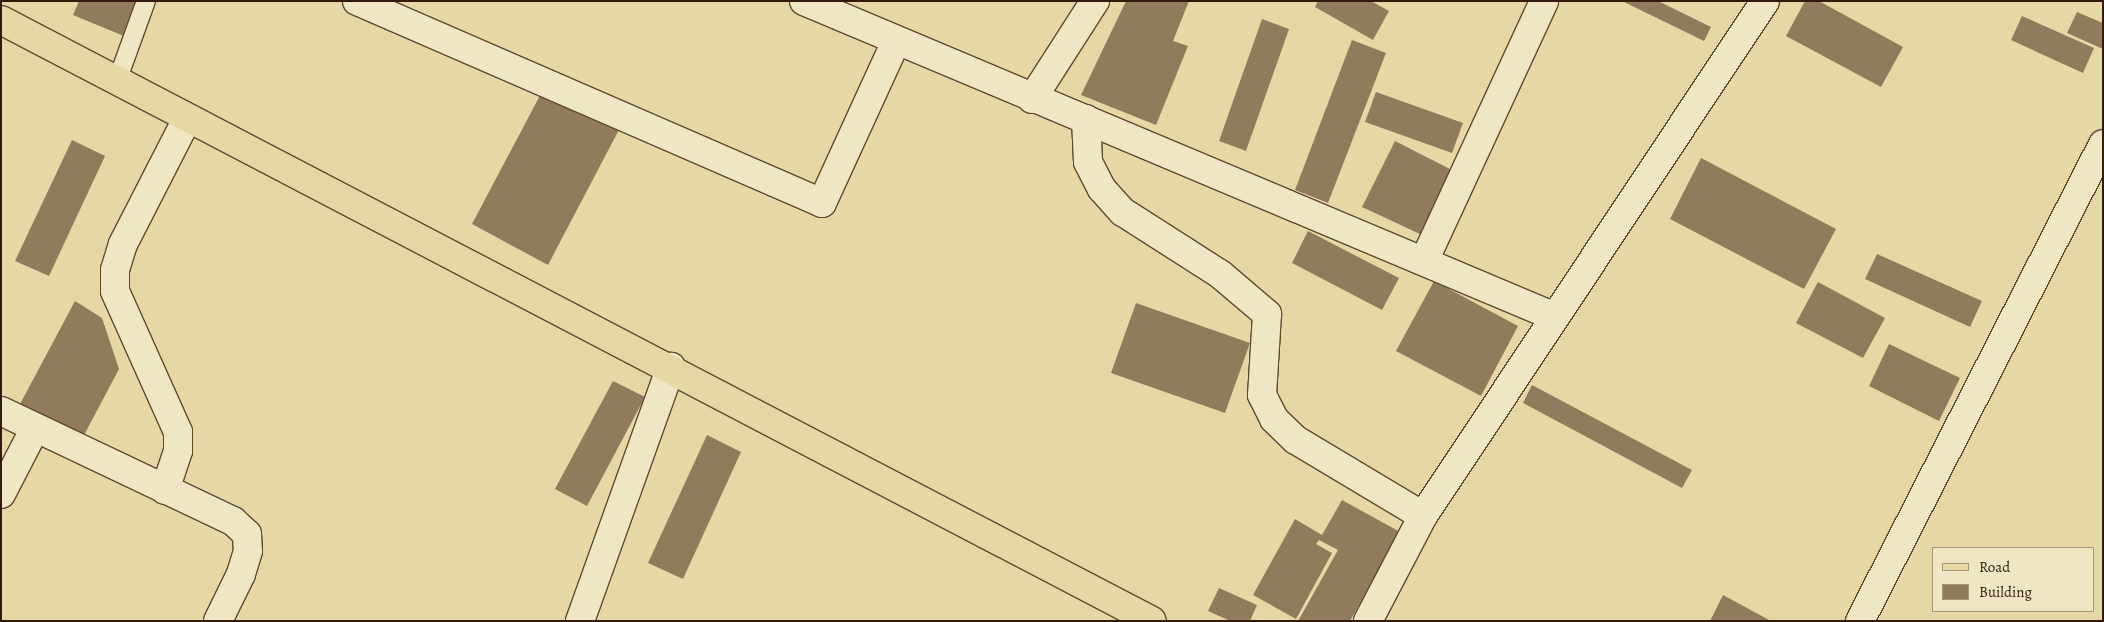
<!DOCTYPE html>
<style>
body{margin:0}
#map{position:relative;width:2104px;height:622px;overflow:hidden;background:#e6d8a5;font-family:Alegreya,serif}
div>[style]{position:absolute}
[style*='--x']{left:calc(var(--x)*1px);top:calc(var(--y)*1px);width:calc(var(--w)*1px);rotate:calc(var(--a)*1deg)}
.building>*{inset:0;background:#907c5c}
.roads{filter:drop-shadow(1px 0 #5f4932) drop-shadow(-1px 0 #5f4932) drop-shadow(0 1px #5f4932) drop-shadow(0 -1px #5f4932)}
.lane>*{height:18px;margin:-9px;padding:0 9px;transform-origin:9px;border-radius:9px;background:#efe6c4}
.street>*{height:28px;margin:-14px;padding:0 14px;transform-origin:14px;border-radius:14px;background:#efe6c4}
.secondary>*{height:28px;margin:-14px;padding:0 14px;transform-origin:14px;border-radius:14px;background:#efe6c4}
.primary>*{height:28px;margin:-14px;padding:0 14px;transform-origin:14px;border-radius:14px;background:#e6d8a5}
span{translate:-50% -50%;white-space:nowrap;text-align:center;line-height:1.15;-webkit-text-stroke:4.5px #efe6c4;paint-order:stroke}
.frame{position:absolute;inset:0;border:2px solid #32190c;pointer-events:none}
.legend{position:absolute;left:1932px;top:547px;width:162px;height:65px;box-sizing:border-box;background:#efe6c4;border:1px solid #a3947a;margin:0;padding:6px 9px;list-style:none;font-size:15px;color:#32190c}
.legend li{display:flex;align-items:center;gap:10px;height:25px}
.legend b{width:25px;border:1px solid #a3947a}
</style>
<div id="map">
<div class="building">
<div style="clip-path:polygon(79px 1px,147px 1px,131px 39px,73px 15px)"></div>
<div style="clip-path:polygon(1126px 1px,1189px 1px,1173px 41px,1188px 46px,1156px 125px,1081px 95px)"></div>
<div style="clip-path:polygon(1318px 1px,1371px 1px,1389px 11px,1373px 40px,1315px 7px)"></div>
<div style="clip-path:polygon(1622px 1px,1658px 1px,1711px 27px,1704px 41px)"></div>
<div style="clip-path:polygon(1805px 1px,1819px 1px,1903px 47px,1881px 87px,1786px 36px)"></div>
<div style="clip-path:polygon(2077px 12px,2103px 23px,2103px 49px,2067px 33px)"></div>
<div style="clip-path:polygon(2022px 16px,2094px 48px,2083px 73px,2011px 40px)"></div>
<div style="clip-path:polygon(1262px 19px,1289px 29px,1246px 151px,1219px 141px)"></div>
<div style="clip-path:polygon(1352px 40px,1386px 53px,1328px 203px,1295px 190px)"></div>
<div style="clip-path:polygon(546px 84px,622px 124px,548px 265px,472px 224px)"></div>
<div style="clip-path:polygon(1376px 92px,1463px 123px,1452px 153px,1365px 122px)"></div>
<div style="clip-path:polygon(72px 140px,105px 156px,49px 276px,15px 261px)"></div>
<div style="clip-path:polygon(1395px 141px,1450px 169px,1422px 235px,1362px 207px)"></div>
<div style="clip-path:polygon(1701px 158px,1836px 229px,1804px 289px,1670px 219px)"></div>
<div style="clip-path:polygon(1308px 231px,1399px 278px,1382px 310px,1292px 263px)"></div>
<div style="clip-path:polygon(1877px 254px,1982px 301px,1970px 327px,1865px 279px)"></div>
<div style="clip-path:polygon(1434px 281px,1518px 326px,1481px 396px,1396px 351px)"></div>
<div style="clip-path:polygon(1818px 282px,1885px 318px,1863px 358px,1796px 323px)"></div>
<div style="clip-path:polygon(75px 301px,102px 318px,119px 369px,82px 439px,19px 406px)"></div>
<div style="clip-path:polygon(1136px 303px,1250px 343px,1225px 413px,1111px 373px)"></div>
<div style="clip-path:polygon(1889px 344px,1960px 378px,1939px 421px,1869px 386px)"></div>
<div style="clip-path:polygon(613px 381px,645px 397px,587px 506px,555px 489px)"></div>
<div style="clip-path:polygon(1532px 385px,1692px 470px,1682px 488px,1523px 403px)"></div>
<div style="clip-path:polygon(707px 435px,741px 452px,683px 579px,648px 563px)"></div>
<div style="clip-path:polygon(1342px 500px,1400px 532px,1350px 621px,1298px 621px,1338px 550px,1319px 540px,1316px 544px,1332px 553px,1296px 619px,1253px 595px,1295px 519px,1322px 535px)"></div>
<div style="clip-path:polygon(1219px 588px,1257px 605px,1250px 621px,1230px 621px,1208px 611px)"></div>
<div style="clip-path:polygon(1723px 595px,1771px 621px,1710px 621px)"></div>
</div>
<div class="roads">
<div class="lane">
<div style="--x:117;--y:81;--w:85;--a:-70.1"></div>
</div>
<div class="street">
<div style="--x:357;--y:1;--w:507;--a:23.48"></div>
<div style="--x:822;--y:203;--w:178;--a:-65.4"></div>
<div style="--x:804;--y:1;--w:813;--a:22.81"></div>
<div style="--x:1032;--y:99;--w:117;--a:-57.3"></div>
<div style="--x:1086;--y:119;--w:43;--a:87.3"></div>
<div style="--x:1088;--y:162;--w:30;--a:63"></div>
<div style="--x:1102;--y:189;--w:31;--a:48"></div>
<div style="--x:1123;--y:212;--w:115;--a:32.6"></div>
<div style="--x:1220;--y:274;--w:62;--a:40.4"></div>
<div style="--x:1267;--y:314;--w:81;--a:93.5"></div>
<div style="--x:1262;--y:395;--w:27;--a:63"></div>
<div style="--x:1274;--y:419;--w:30;--a:44"></div>
<div style="--x:1296;--y:440;--w:148;--a:30.9"></div>
<div style="--x:1425;--y:259;--w:284;--a:-65.2"></div>
<div style="--x:1;--y:411;--w:257;--a:25.4"></div>
<div style="--x:233;--y:521;--w:19;--a:43"></div>
<div style="--x:247;--y:534;--w:17;--a:87"></div>
<div style="--x:248;--y:551;--w:24;--a:107"></div>
<div style="--x:241;--y:574;--w:52;--a:116.1"></div>
<div style="--x:165;--y:490;--w:41;--a:-71.6"></div>
<div style="--x:178;--y:451;--w:19;--a:-90"></div>
<div style="--x:178;--y:432;--w:154;--a:-114.1"></div>
<div style="--x:115;--y:291;--w:21;--a:-90"></div>
<div style="--x:115;--y:270;--w:27;--a:-73"></div>
<div style="--x:123;--y:244;--w:140;--a:-62.9"></div>
<div style="--x:1;--y:494;--w:74;--a:-62.7"></div>
<div style="--x:580;--y:621;--w:270;--a:-70.3"></div>
<div style="--x:1368;--y:621;--w:119;--a:-62.4"></div>
<div style="--x:1423;--y:516;--w:618;--a:-56.41"></div>
</div>
<div class="secondary">
<div style="--x:1860;--y:621;--w:535;--a:-63"></div>
</div>
<div class="primary">
<div style="--x:1;--y:20;--w:1298;--a:27.57"></div>
</div>
</div>
<div class="frame"></div>
<ul class="legend">
<li><b style="height:6px;background:#e6d8a5"></b>Road</li>
<li><b style="height:14px;background:#907c5c"></b>Building</li>
</ul>
</div>
